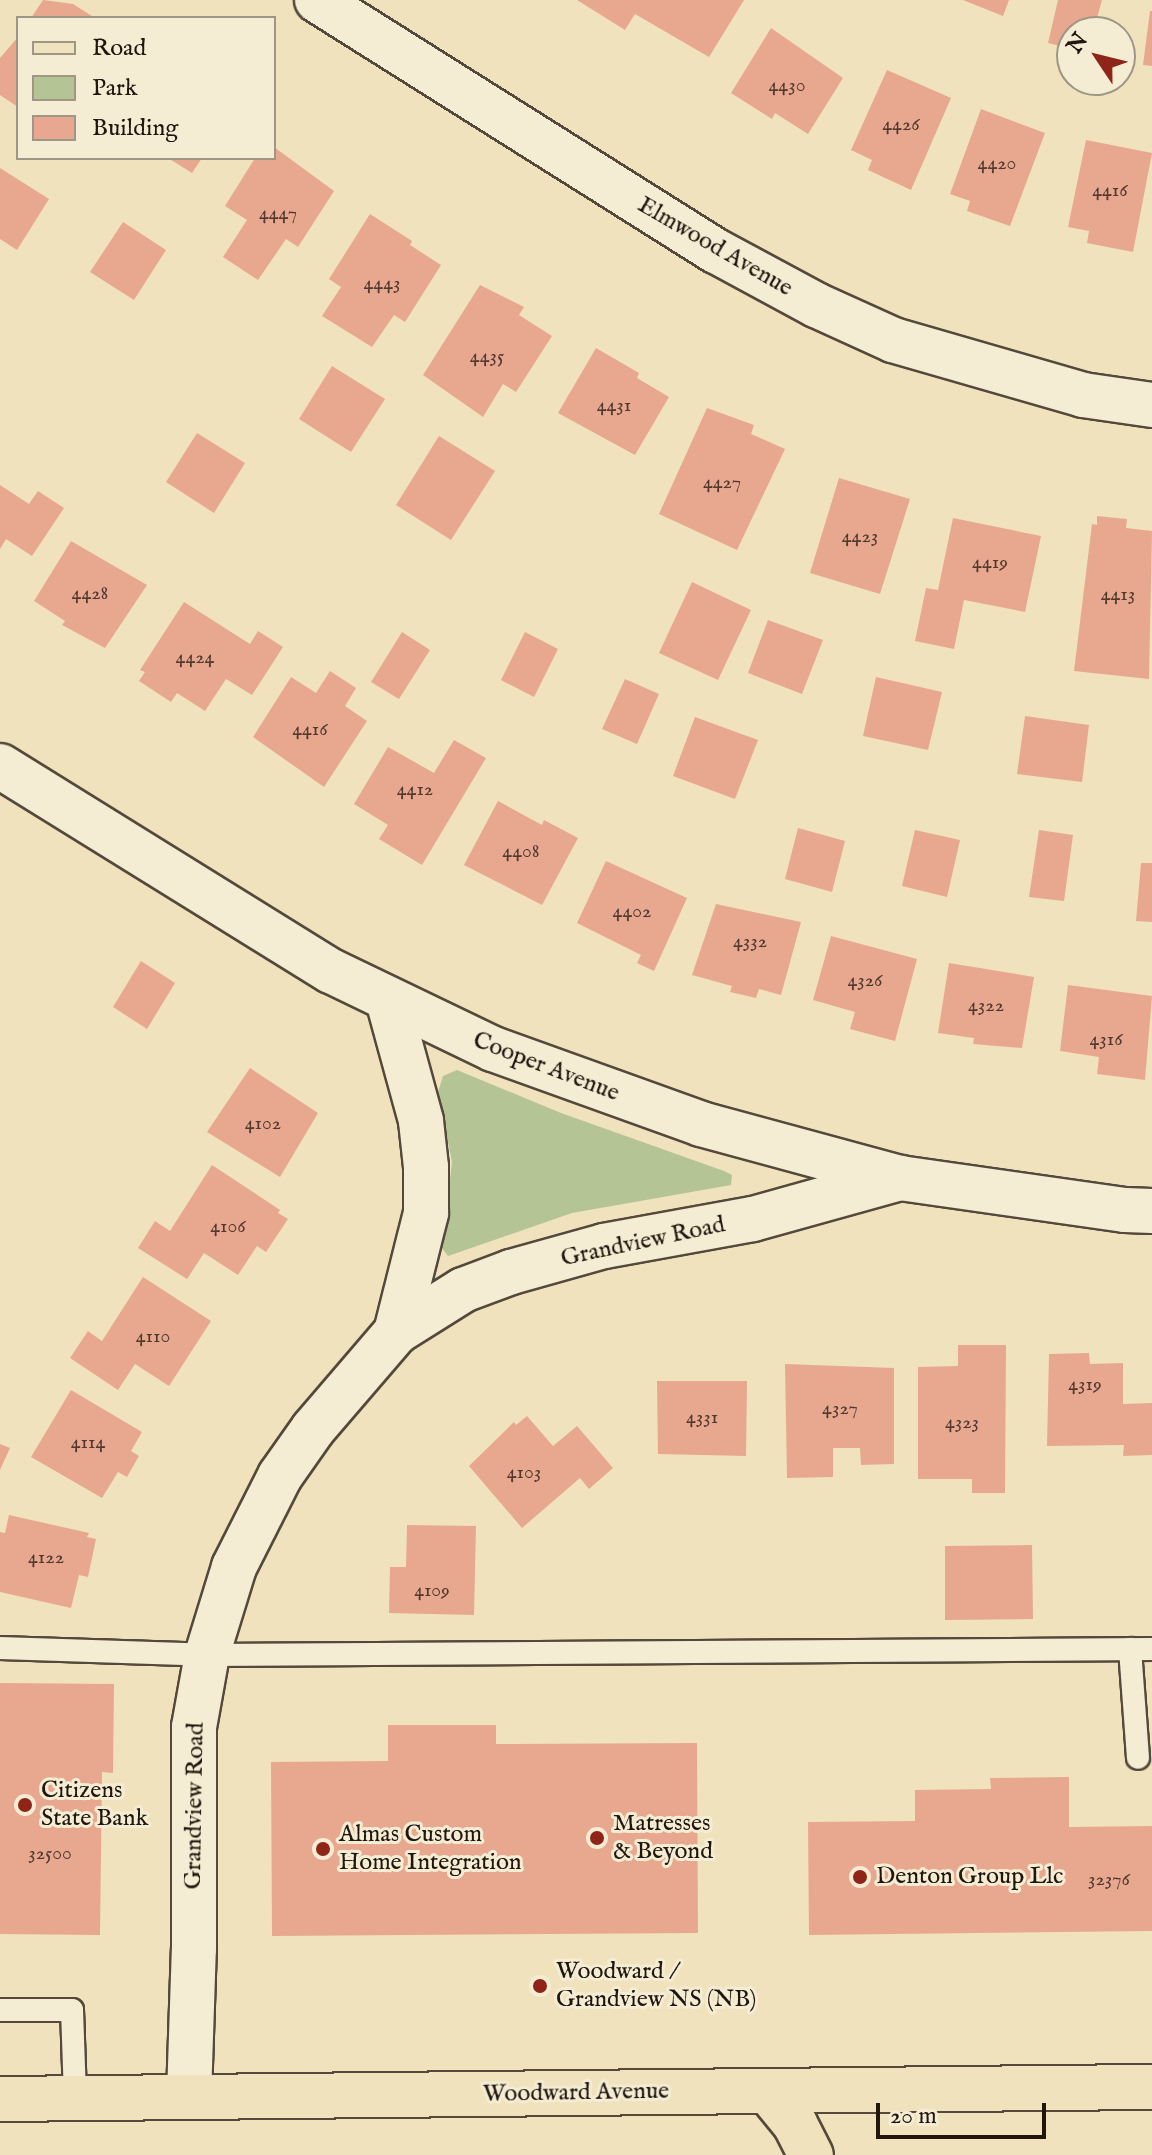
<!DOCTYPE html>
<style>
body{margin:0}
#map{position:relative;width:1152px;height:2155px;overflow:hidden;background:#f0e2bd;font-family:"IM FELL English",serif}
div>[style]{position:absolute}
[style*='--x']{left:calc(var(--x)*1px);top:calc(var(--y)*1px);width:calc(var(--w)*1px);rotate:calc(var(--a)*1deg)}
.green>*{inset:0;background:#b4c495}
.building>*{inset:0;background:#e8a88f}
.roads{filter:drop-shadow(2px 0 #54493a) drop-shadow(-2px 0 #54493a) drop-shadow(0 2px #54493a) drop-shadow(0 -2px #54493a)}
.lane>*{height:22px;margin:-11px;padding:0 11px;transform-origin:11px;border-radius:11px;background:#f5ecd4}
.street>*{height:44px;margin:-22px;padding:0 22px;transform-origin:22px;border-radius:22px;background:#f5ecd4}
.primary>*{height:44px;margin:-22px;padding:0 22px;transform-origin:22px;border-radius:22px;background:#f0e2bd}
.dots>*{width:22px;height:22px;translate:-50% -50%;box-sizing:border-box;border:4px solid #f5ecd4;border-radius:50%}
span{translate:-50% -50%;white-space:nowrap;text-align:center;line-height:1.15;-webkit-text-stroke:6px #f5ecd4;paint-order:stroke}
.number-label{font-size:20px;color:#523a2e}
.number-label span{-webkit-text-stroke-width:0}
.street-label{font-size:24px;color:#20160e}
.poi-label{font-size:24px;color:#20160e}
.left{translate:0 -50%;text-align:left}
.legend{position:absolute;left:16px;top:16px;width:260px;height:144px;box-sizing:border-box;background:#f5ecd4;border:2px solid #a09685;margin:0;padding:10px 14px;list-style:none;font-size:24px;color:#20160e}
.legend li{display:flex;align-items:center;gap:16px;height:40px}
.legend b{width:40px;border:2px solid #a09685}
.north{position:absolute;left:1056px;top:16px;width:80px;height:80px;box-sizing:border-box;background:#f5ecd4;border:2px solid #a09685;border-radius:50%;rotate:305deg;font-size:22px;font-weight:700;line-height:32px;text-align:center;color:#20160e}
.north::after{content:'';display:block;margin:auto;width:28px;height:36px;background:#8f2418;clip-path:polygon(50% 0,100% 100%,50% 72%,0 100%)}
.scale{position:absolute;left:876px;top:2103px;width:170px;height:36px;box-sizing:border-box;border:4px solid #20160e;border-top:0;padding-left:10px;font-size:24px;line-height:28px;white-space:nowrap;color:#20160e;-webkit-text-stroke:6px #f5ecd4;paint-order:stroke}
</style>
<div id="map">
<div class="green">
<div style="clip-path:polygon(457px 1070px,561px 1113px,724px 1171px,732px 1175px,731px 1185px,572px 1213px,448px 1256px,442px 1248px,452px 1162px,438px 1092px,443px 1076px)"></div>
</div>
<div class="building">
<div style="clip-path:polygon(43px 0,73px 4px,95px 18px,31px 18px)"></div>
<div style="clip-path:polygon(577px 0,744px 0,709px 57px,635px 14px,625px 30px)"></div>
<div style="clip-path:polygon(963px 0,1009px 0,1003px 16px)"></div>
<div style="clip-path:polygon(1058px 0,1102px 0,1093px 32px,1072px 32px,1072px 49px,1048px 43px)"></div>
<div style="clip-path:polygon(1150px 11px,1152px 11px,1152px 66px,1143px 65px)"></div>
<div style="clip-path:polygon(771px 28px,843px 78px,808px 134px,775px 113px,772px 119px,731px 93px)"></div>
<div style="clip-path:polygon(18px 37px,18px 107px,0 95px,0 58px)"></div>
<div style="clip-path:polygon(887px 70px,951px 98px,911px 190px,868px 170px,872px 160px,851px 150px)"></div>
<div style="clip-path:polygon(981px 109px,1045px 133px,1010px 226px,967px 211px,970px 201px,950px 194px)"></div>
<div style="clip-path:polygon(1086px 140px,1152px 153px,1133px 252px,1087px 243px,1089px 231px,1068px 227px)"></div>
<div style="clip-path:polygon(274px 147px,334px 191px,298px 247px,286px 239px,258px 280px,223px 257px,247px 220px,225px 206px,255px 158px,274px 158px)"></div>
<div style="clip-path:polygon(168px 158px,202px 158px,192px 173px)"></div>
<div style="clip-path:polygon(0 168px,49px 199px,17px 250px,0 239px)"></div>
<div style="clip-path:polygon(370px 214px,412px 241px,410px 245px,441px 265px,405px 322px,394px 315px,372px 347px,322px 316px,341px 287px,329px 279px)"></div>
<div style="clip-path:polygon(123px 222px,166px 250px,134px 300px,90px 272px)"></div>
<div style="clip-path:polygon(480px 285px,524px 307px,519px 315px,552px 336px,516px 392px,503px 384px,483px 417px,423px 375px)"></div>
<div style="clip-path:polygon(596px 348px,639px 373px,637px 378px,669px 397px,635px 455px,558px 413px)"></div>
<div style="clip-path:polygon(332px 366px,385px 399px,351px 452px,299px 419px)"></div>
<div style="clip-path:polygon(707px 408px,754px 425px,751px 434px,785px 449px,737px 550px,659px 514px)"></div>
<div style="clip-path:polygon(197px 433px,245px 463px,214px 513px,166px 482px)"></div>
<div style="clip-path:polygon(439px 436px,495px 471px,451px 540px,396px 505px)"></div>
<div style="clip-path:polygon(839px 478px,910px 499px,880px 594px,810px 573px)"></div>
<div style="clip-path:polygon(0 485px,29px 504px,38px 491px,64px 508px,32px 556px,6px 539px,0 549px)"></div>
<div style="clip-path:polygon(1097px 516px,1127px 519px,1126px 528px,1152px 531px,1149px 679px,1074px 671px,1092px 524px,1097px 525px)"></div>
<div style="clip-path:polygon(953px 518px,1041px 536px,1025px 612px,964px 600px,954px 649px,915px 641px,926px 588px,938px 590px)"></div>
<div style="clip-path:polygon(71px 541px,147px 585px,105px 648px,62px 625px,65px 621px,34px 601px)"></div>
<div style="clip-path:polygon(692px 582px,751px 610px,718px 680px,659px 653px)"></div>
<div style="clip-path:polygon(184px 602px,250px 644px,258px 631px,283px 647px,252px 695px,226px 679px,205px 711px,177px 693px,171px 702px,139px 681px,145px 672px,140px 670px)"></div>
<div style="clip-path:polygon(768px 620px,823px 640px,802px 694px,748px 673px)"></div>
<div style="clip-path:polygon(402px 632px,430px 650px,399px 699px,371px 682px)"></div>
<div style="clip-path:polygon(525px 632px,558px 649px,534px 697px,501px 680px)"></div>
<div style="clip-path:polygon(330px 671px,356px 688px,345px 706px,367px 721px,324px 787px,253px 737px,291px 677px,316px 693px)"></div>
<div style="clip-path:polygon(876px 677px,942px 692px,928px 750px,863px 736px)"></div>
<div style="clip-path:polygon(625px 679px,659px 694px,637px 744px,602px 729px)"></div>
<div style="clip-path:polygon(1025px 716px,1089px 725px,1082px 782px,1017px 774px)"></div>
<div style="clip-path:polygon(695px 717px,758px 740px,735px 799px,673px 776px)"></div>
<div style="clip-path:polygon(454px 740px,486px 758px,422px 865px,379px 839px,388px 825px,354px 804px,388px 747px,434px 773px)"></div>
<div style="clip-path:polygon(498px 801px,542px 825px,544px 820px,578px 838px,542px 905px,464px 865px)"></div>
<div style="clip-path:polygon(798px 828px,845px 841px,832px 892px,785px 879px)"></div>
<div style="clip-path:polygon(915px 830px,960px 840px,947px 897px,902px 886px)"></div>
<div style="clip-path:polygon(1039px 830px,1073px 835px,1064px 901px,1029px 897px)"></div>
<div style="clip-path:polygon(606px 861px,687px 898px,654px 971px,637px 963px,641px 955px,577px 923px)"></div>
<div style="clip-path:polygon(1141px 863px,1152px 863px,1152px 922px,1136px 921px)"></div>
<div style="clip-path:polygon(716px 904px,801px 922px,781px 995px,759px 989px,756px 998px,730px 992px,732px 986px,692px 975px)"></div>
<div style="clip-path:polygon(831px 936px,917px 959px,895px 1041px,850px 1029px,855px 1012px,813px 1000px)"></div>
<div style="clip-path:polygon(141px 961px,175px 983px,147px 1029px,113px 1007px)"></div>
<div style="clip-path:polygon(949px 963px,1034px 977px,1022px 1048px,973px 1044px,974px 1038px,938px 1033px)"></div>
<div style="clip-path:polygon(1068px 985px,1152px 996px,1145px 1080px,1097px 1074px,1099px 1057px,1060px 1051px)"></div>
<div style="clip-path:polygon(250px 1068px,318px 1113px,280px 1177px,207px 1132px)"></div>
<div style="clip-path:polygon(212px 1165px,280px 1210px,278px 1213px,288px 1219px,266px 1252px,257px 1246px,238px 1275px,204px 1253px,187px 1279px,138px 1248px,155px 1221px,170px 1231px)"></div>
<div style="clip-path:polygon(143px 1277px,211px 1321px,169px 1386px,135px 1364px,118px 1390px,70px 1358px,88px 1331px,102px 1341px)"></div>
<div style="clip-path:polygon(958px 1345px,1006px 1345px,1005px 1493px,972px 1493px,972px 1479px,918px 1479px,918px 1367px,958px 1366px)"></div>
<div style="clip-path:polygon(1089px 1353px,1090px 1364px,1123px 1363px,1123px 1404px,1152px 1403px,1152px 1455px,1123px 1456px,1124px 1445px,1047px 1446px,1049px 1354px)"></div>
<div style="clip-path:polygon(785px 1364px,894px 1368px,894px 1464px,861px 1465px,860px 1448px,833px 1448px,833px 1477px,787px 1478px)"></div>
<div style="clip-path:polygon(657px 1381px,747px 1381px,746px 1456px,658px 1454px)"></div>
<div style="clip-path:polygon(71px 1390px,142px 1432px,131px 1451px,139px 1456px,127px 1477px,118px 1472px,102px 1498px,31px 1457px)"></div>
<div style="clip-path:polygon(527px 1416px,553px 1446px,577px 1426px,613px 1468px,589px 1489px,580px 1478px,522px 1528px,469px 1466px,514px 1422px,516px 1425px)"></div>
<div style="clip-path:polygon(0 1444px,10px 1448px,0 1470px)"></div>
<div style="clip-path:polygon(9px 1515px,89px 1533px,87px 1537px,96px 1539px,88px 1577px,79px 1575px,71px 1608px,0 1592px,0 1532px,5px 1533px)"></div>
<div style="clip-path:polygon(407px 1525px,476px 1526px,474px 1615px,389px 1613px,390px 1567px,406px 1567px)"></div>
<div style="clip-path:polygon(1032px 1545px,1033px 1619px,945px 1620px,945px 1546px)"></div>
<div style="clip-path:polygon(0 1683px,114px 1684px,113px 1773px,102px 1772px,100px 1935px,0 1934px)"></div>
<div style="clip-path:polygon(388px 1725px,496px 1725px,496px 1744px,697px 1743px,698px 1933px,272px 1936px,271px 1762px,388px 1761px)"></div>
<div style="clip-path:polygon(1069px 1777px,1069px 1827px,1152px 1826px,1152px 1931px,809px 1935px,808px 1822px,915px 1821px,915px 1790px,991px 1789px,990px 1778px)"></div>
</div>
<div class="roads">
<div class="lane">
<div style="--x:0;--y:1648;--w:207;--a:1.9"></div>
<div style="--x:207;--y:1655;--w:945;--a:-0.36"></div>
<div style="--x:1130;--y:1649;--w:109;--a:85.8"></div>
<div style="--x:0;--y:2010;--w:72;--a:0"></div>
<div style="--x:72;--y:2010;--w:88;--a:88"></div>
</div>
<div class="street">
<div style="--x:317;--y:0;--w:471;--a:32.2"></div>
<div style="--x:716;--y:251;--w:114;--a:28.4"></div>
<div style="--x:816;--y:305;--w:85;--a:24.4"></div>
<div style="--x:893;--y:340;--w:198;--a:16.1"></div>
<div style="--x:1083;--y:395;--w:70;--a:8.2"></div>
<div style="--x:0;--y:766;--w:389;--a:31.8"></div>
<div style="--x:331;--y:971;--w:180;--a:25.7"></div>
<div style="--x:493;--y:1049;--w:221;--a:19.8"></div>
<div style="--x:701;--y:1124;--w:206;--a:15.2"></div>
<div style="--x:900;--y:1178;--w:227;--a:8.1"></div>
<div style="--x:1125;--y:1210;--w:27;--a:2"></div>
<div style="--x:388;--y:1000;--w:125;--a:74.7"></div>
<div style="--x:421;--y:1121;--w:46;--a:83.8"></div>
<div style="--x:426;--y:1167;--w:46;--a:90"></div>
<div style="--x:426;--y:1213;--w:123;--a:104.1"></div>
<div style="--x:189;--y:2096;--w:147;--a:-88.1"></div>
<div style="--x:194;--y:1949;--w:222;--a:-90"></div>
<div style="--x:194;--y:1727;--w:73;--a:-79.8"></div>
<div style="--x:207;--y:1655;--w:92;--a:-72.9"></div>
<div style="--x:234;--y:1567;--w:102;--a:-63.2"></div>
<div style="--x:280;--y:1476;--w:57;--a:-54.9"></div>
<div style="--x:313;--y:1429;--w:128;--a:-49.4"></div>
<div style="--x:396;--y:1332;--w:79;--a:-32.1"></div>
<div style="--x:463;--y:1290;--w:51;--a:-20.6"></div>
<div style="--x:511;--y:1272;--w:97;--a:-15.6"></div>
<div style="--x:604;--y:1246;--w:151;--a:-10.3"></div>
<div style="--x:753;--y:1219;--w:153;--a:-15.6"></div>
</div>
<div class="primary">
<div style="--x:768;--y:2091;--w:43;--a:50.7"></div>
<div style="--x:795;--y:2124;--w:35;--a:63"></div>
<div style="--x:0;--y:2099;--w:1152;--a:-0.6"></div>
</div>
</div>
<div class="dots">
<div style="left:25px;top:1805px;background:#8f2418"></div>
<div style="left:597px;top:1838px;background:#8f2418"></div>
<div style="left:323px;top:1849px;background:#8f2418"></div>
<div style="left:860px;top:1877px;background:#8f2418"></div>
<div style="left:540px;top:1986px;background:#8f2418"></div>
</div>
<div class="number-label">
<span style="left:787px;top:85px">4430</span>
<span style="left:901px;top:124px">4426</span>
<span style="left:997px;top:163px">4420</span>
<span style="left:1110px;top:190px">4416</span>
<span style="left:278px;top:213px">4447</span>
<span style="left:382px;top:283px">4443</span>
<span style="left:487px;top:356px">4435</span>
<span style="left:614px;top:405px">4431</span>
<span style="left:722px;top:482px">4427</span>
<span style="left:860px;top:536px">4423</span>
<span style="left:990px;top:562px">4419</span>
<span style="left:90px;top:593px">4428</span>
<span style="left:1118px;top:594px">4413</span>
<span style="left:195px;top:657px">4424</span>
<span style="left:310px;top:729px">4416</span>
<span style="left:415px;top:789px">4412</span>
<span style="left:521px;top:851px">4408</span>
<span style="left:632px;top:911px">4402</span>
<span style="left:750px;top:941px">4332</span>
<span style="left:865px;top:980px">4326</span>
<span style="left:986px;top:1005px">4322</span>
<span style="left:1106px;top:1039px">4316</span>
<span style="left:263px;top:1123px">4102</span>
<span style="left:228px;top:1226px">4106</span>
<span style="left:153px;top:1336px">4110</span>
<span style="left:1085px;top:1384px">4319</span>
<span style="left:840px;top:1408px">4327</span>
<span style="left:702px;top:1417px">4331</span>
<span style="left:962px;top:1422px">4323</span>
<span style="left:88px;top:1442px">4114</span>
<span style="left:524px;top:1472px">4103</span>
<span style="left:46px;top:1557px">4122</span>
<span style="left:432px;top:1590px">4109</span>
<span style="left:50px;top:1853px">32500</span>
<span style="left:1109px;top:1879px">32376</span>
</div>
<div class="street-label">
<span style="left:715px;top:247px;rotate:30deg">Elmwood Avenue</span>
<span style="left:546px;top:1067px;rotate:21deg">Cooper Avenue</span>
<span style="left:643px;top:1242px;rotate:-12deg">Grandview Road</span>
<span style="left:195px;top:1806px;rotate:-89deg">Grandview Road</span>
<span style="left:576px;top:2093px;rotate:-1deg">Woodward Avenue</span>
</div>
<div class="poi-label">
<span class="left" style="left:41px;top:1805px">Citizens<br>State Bank</span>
<span class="left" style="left:613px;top:1838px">Matresses<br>&amp; Beyond</span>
<span class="left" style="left:339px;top:1849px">Almas Custom<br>Home Integration</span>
<span class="left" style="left:876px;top:1877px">Denton Group Llc</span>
<span class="left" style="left:556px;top:1986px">Woodward /<br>Grandview NS (NB)</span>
</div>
<ul class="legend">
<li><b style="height:10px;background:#f0e2bd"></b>Road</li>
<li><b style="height:22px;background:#b4c495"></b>Park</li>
<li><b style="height:22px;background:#e8a88f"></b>Building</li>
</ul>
<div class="north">N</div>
<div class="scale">20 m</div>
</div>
